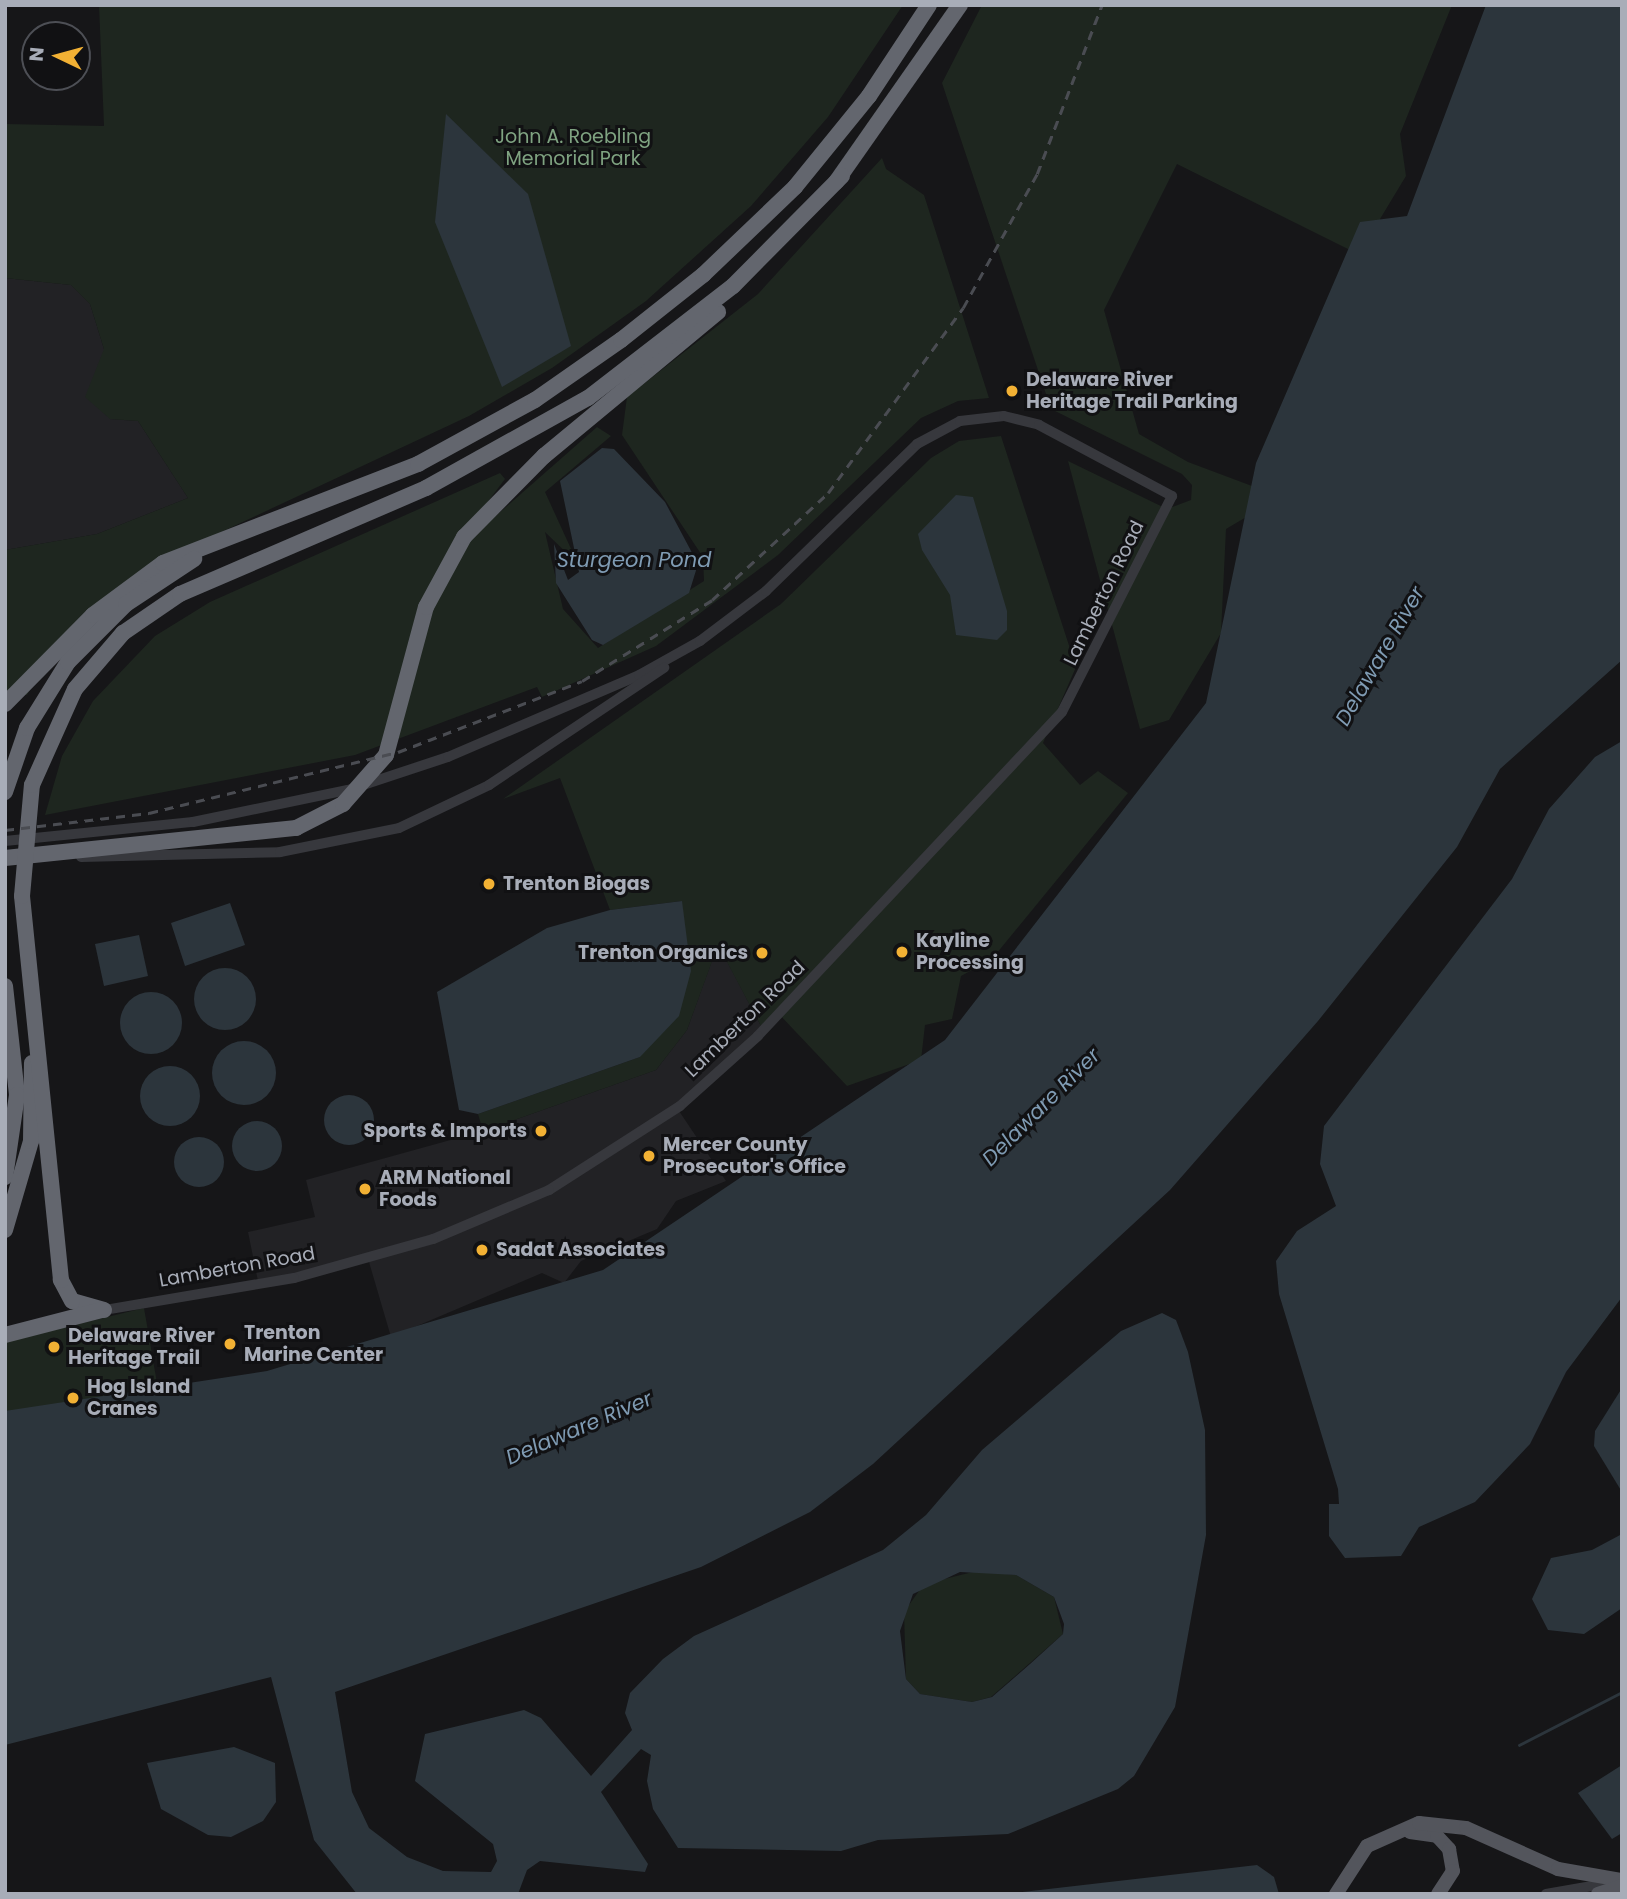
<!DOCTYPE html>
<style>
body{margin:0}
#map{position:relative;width:1627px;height:1899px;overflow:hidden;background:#161618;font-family:Poppins,sans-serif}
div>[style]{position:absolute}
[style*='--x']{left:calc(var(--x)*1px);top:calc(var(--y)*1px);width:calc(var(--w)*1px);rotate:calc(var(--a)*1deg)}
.built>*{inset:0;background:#222225}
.green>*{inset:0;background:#1e261f}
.water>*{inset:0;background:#2c353c}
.round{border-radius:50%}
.stream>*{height:2.5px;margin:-1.25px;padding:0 1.25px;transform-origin:1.25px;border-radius:1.25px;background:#2c353c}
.minor>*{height:10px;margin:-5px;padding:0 5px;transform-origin:5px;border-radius:5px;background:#37383d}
.major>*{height:14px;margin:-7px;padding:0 7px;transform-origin:7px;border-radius:7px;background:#53555c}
.highway>*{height:16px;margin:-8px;padding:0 8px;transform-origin:8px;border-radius:8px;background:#63666e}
.rail>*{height:2.5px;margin-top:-1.25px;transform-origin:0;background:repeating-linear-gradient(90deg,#4a4c52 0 9px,transparent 0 16px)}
.dots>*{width:19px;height:19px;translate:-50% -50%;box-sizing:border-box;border:4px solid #111113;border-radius:50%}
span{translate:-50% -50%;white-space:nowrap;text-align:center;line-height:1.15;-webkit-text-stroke:6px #111113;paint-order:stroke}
.park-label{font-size:19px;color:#7fa381}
.poi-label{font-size:19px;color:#a8adb8;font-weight:700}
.left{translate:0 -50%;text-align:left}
.right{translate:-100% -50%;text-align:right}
.street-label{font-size:19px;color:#a8adb8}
.water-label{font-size:21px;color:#7f9bb3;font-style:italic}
.frame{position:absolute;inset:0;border:7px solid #a8adb8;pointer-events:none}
.north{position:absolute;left:21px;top:21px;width:70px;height:70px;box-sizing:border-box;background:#111113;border:2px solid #4d4f55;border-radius:50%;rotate:275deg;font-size:19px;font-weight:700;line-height:28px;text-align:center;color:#a8adb8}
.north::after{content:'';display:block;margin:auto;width:24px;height:32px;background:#f2b134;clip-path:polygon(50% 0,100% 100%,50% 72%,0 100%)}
</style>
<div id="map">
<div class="built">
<div style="clip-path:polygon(5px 278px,71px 285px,90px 304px,104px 349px,110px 419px,138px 421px,188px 498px,97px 534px,5px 550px)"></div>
<div style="clip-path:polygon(718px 944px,762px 1028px,675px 1105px,726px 1181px,676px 1201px,657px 1229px,581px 1261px,564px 1283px,542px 1273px,391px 1337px,369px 1262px,258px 1281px,248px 1232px,315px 1217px,306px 1180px,483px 1131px,656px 1070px,687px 1030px)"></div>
</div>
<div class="green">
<div style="clip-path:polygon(99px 5px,903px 5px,828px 117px,751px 206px,646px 301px,552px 368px,469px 416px,168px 557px,48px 661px,27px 695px,5px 695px,5px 550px,97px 534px,188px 498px,138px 421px,110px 419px,85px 397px,104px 349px,90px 304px,71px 285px,5px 278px,5px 124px,104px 126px)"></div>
<div style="clip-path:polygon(982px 5px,1452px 5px,1400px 134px,1406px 176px,1380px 219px,1391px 248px,1360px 255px,1177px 164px,1104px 310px,1139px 434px,1188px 462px,1252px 486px,1253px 513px,1226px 529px,1221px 633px,1169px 720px,1140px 729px,1068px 461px,1167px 509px,1191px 500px,1192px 485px,1182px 474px,1051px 409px,942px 83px)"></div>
<div style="clip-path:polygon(882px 158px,886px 169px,924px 195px,989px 398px,958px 401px,921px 418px,778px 555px,656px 646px,542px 697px,537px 687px,355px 755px,45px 815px,62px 756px,93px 701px,155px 636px,210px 602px,500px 473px,505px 479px,441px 564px,597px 427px,611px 436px,545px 492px,578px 564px,545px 532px,563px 609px,598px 648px,704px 581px,703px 557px,622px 435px,627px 397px,758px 294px)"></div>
<div style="clip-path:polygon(1001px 436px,1076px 667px,1043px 743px,1080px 785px,1098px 771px,1128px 793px,992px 959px,961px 976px,952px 1019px,925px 1025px,921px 1060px,847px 1086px,777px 1012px,762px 1028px,718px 945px,687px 1030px,656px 1070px,483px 1131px,478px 1114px,640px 1057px,682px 901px,610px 910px,560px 778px,503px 799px,781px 604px,931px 458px,959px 441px)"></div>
<div style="clip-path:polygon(144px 1308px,158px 1389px,5px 1412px,5px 1342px)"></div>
<div style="clip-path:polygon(977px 1571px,1016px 1575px,1054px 1597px,1063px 1634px,991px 1697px,972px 1702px,920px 1694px,906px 1679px,904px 1612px,924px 1584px)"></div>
</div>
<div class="water">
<div style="clip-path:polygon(evenodd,1486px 5px,1622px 5px,1622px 660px,1500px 769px,1457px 847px,1318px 1021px,1170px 1190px,873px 1464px,810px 1512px,701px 1567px,335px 1692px,352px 1792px,369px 1828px,407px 1857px,443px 1871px,491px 1872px,497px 1861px,493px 1844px,415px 1781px,425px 1734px,524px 1710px,541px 1718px,591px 1776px,632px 1730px,625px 1713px,630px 1693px,663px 1659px,694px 1636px,883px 1550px,926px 1515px,982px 1450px,1121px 1331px,1162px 1313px,1176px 1320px,1188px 1352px,1205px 1430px,1206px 1535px,1175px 1707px,1134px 1776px,1118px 1789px,1008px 1834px,878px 1840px,841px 1851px,678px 1848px,653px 1809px,647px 1781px,651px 1755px,641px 1749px,601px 1792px,648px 1864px,645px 1872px,540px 1861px,527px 1870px,518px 1894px,357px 1894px,314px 1840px,271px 1677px,5px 1745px,5px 1411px,267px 1371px,603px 1270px,945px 1040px,1206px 703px,1256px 463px,1360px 222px,1407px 216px,1486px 5px,960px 1572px,1016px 1575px,1054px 1597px,1064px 1624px,1063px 1634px,1030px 1664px,992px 1697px,972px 1702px,920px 1694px,906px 1679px,900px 1631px,913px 1594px,960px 1572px)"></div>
<div style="clip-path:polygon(446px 114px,528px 194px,571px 346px,502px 387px,435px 222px)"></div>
<div style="clip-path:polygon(602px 448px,614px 449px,665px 502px,698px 564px,689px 593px,603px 645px,592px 640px,556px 583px,554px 544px,568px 580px,579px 572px,560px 481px)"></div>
<div style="clip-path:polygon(956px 495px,973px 497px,1007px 611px,1007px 630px,997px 640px,956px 635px,950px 595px,922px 550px,918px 534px)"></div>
<div style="clip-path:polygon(1622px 741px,1622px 1297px,1566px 1372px,1530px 1444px,1475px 1502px,1419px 1527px,1401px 1556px,1345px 1558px,1329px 1536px,1329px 1504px,1339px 1504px,1338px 1489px,1279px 1294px,1276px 1261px,1297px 1231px,1336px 1206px,1320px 1164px,1324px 1126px,1512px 879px,1549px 809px,1595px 757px)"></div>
<div style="clip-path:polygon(682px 901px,691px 971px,679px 1016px,640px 1057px,478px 1114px,459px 1110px,437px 992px,547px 928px,610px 910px)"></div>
<div style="clip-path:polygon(230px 903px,245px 945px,185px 966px,171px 923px)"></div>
<div style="clip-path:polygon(139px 935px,148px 976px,104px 986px,95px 944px)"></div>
<div class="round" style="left:194px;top:968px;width:62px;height:62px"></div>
<div class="round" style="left:120px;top:992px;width:62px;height:62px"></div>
<div class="round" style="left:212px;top:1041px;width:64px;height:64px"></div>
<div class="round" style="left:140px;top:1066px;width:60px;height:60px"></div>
<div class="round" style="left:324px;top:1095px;width:50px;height:50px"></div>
<div class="round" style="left:232px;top:1121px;width:50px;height:50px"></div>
<div class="round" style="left:174px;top:1137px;width:50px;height:50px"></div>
<div style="clip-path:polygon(1622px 1388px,1622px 1492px,1594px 1446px,1595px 1431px)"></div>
<div style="clip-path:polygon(1622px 1534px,1622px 1608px,1584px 1634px,1548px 1630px,1532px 1599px,1551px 1558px,1592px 1550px)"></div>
<div style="clip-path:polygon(234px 1747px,275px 1763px,276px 1802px,263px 1821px,231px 1837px,208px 1835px,161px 1809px,147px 1763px)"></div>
<div style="clip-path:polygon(1622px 1765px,1622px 1833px,1612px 1839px,1578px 1793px)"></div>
<div style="clip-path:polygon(1257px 1865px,1274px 1877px,1279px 1894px,1006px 1894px)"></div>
</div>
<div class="stream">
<div style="--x:1519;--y:1745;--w:116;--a:-27.2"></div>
</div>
<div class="minor">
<div style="--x:5;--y:841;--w:189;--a:-5.8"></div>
<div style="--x:193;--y:822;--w:158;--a:-11.7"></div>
<div style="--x:348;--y:790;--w:105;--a:-18.3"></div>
<div style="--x:448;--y:757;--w:208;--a:-23.2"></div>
<div style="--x:639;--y:675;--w:70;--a:-29.1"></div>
<div style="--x:700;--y:641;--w:83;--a:-37.1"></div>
<div style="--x:766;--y:591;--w:211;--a:-44.2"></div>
<div style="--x:917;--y:444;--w:49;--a:-28.1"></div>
<div style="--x:960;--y:421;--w:44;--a:-6.5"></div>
<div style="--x:1004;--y:416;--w:36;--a:14"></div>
<div style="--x:1039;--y:425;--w:151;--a:28.1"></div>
<div style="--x:1172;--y:496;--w:242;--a:117"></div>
<div style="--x:1062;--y:712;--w:444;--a:133.2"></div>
<div style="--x:758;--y:1036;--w:105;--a:138.1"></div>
<div style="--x:680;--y:1106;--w:156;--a:147.3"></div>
<div style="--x:549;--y:1190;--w:126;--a:157.1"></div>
<div style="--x:433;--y:1239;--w:144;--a:164.3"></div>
<div style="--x:294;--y:1278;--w:193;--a:170.4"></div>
<div style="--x:81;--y:857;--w:199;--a:-1.4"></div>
<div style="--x:280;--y:852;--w:121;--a:-11.4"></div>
<div style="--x:399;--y:828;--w:100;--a:-25.5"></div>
<div style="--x:489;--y:785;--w:211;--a:-33.8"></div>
<div style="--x:1546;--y:1894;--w:70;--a:-9.9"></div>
</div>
<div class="major">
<div style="--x:1410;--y:1832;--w:27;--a:8"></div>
<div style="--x:1437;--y:1836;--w:18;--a:47"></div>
<div style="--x:1449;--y:1849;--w:22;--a:80"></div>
<div style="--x:1453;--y:1871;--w:27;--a:123"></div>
<div style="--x:1336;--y:1894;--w:57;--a:-57.1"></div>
<div style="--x:1367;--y:1846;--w:57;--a:-23.9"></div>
<div style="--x:1419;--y:1823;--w:47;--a:6.1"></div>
<div style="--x:1466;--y:1828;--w:101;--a:24"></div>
<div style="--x:1558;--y:1869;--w:65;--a:9.8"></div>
<div style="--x:1598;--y:1894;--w:25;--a:-18"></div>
</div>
<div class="highway">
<div style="--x:836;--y:182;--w:216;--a:-55"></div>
<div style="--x:5;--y:704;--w:125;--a:-45.3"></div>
<div style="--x:93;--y:615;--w:87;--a:-36.6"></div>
<div style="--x:163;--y:563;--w:274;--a:-21.2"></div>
<div style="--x:418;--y:464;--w:133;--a:-28.7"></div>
<div style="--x:535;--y:400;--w:105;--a:-34.9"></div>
<div style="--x:621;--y:340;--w:105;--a:-38.4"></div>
<div style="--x:703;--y:275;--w:127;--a:-43.7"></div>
<div style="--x:795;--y:187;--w:117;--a:-50.9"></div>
<div style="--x:869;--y:96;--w:109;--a:-56.6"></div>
<div style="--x:5;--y:792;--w:68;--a:-71"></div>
<div style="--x:27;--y:728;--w:78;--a:-58.2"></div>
<div style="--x:68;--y:662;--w:82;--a:-45"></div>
<div style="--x:126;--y:604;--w:82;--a:-33.5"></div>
<div style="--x:5;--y:858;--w:293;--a:-5.9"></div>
<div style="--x:296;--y:828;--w:53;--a:-27.1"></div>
<div style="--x:343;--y:804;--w:65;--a:-48.7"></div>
<div style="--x:386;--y:755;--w:153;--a:-74.9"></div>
<div style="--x:426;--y:607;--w:80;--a:-61.5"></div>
<div style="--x:464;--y:537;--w:114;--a:-45.4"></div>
<div style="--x:544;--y:456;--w:226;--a:-39.6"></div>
<div style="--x:5;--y:986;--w:110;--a:83.7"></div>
<div style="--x:17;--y:1095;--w:83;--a:98.3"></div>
<div style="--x:5;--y:1230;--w:93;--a:-73.7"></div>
<div style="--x:31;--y:1141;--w:78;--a:-89.3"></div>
<div style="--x:104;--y:1310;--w:33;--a:-164"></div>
<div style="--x:72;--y:1301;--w:24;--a:-118"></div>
<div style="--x:61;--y:1280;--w:386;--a:-95.8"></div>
<div style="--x:22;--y:896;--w:111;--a:-84.9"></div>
<div style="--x:32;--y:785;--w:105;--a:-65.9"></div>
<div style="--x:75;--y:689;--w:74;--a:-49.4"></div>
<div style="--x:123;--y:633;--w:69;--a:-34.4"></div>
<div style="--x:180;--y:594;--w:268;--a:-23.3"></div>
<div style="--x:426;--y:488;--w:185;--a:-29.1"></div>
<div style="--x:588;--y:398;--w:183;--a:-37.7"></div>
<div style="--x:733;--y:286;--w:155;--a:-45.3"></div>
<div style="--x:5;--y:1335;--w:100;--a:-14.5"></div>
</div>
<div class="rail">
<div style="--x:5;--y:830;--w:145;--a:-6.7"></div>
<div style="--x:149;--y:813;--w:256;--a:-13.8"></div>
<div style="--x:398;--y:752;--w:197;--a:-21.1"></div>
<div style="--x:582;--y:681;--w:153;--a:-31.9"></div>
<div style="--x:712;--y:600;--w:158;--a:-42.7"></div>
<div style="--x:828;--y:493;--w:229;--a:-53.9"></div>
<div style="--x:963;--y:308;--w:153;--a:-61.1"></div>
<div style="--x:1037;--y:174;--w:181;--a:-69"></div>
</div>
<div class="dots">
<div style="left:1012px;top:391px;background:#f2b134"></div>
<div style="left:489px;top:884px;background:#f2b134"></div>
<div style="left:902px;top:952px;background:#f2b134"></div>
<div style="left:762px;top:953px;background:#f2b134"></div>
<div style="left:541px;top:1131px;background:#f2b134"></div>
<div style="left:649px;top:1156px;background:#f2b134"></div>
<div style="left:365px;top:1189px;background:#f2b134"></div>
<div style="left:482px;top:1250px;background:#f2b134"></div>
<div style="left:230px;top:1344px;background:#f2b134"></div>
<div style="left:54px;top:1347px;background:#f2b134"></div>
<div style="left:73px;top:1398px;background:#f2b134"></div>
</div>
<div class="park-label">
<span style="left:573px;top:148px">John A. Roebling<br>Memorial Park</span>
</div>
<div class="poi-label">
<span class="left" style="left:1026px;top:391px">Delaware River<br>Heritage Trail Parking</span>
<span class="left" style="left:503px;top:884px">Trenton Biogas</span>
<span class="left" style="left:916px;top:952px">Kayline<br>Processing</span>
<span class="right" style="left:748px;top:953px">Trenton Organics</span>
<span class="right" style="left:527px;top:1131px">Sports &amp; Imports</span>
<span class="left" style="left:663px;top:1156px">Mercer County<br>Prosecutor's Office</span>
<span class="left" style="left:379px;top:1189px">ARM National<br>Foods</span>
<span class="left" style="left:496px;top:1250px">Sadat Associates</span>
<span class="left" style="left:244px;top:1344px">Trenton<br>Marine Center</span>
<span class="left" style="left:68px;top:1347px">Delaware River<br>Heritage Trail</span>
<span class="left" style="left:87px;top:1398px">Hog Island<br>Cranes</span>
</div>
<div class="street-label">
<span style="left:1104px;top:593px;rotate:-64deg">Lamberton Road</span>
<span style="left:745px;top:1019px;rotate:-44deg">Lamberton Road</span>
<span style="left:237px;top:1267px;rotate:-10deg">Lamberton Road</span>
</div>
<div class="water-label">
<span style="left:634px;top:560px">Sturgeon Pond</span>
<span style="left:1380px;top:656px;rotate:-60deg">Delaware River</span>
<span style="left:1041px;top:1107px;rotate:-45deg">Delaware River</span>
<span style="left:579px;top:1428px;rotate:-23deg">Delaware River</span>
</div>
<div class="frame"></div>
<div class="north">N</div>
</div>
